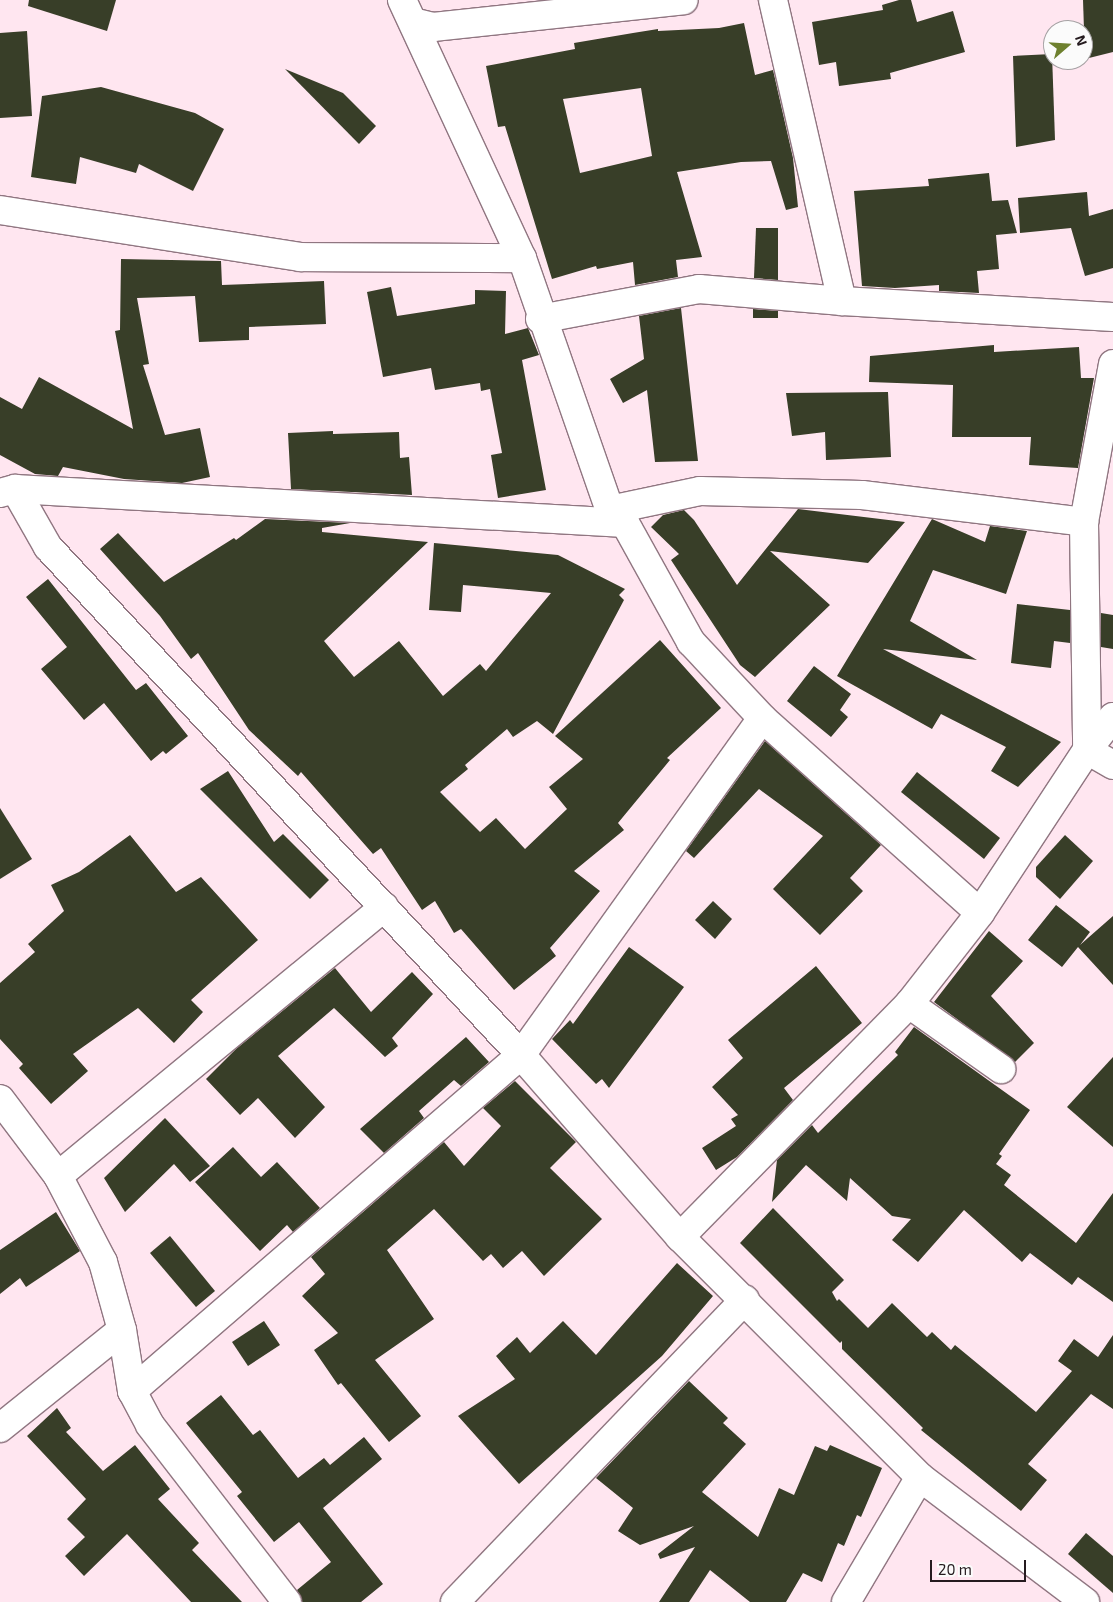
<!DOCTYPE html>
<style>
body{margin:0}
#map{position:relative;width:1113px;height:1602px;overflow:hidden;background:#ffe6f0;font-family:"Exo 2",sans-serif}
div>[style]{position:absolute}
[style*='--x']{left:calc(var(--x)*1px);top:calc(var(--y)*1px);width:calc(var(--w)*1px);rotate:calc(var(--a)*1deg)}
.building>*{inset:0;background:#383e28}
.roads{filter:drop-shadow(1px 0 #907681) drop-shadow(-1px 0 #907681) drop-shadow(0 1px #907681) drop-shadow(0 -1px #907681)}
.minor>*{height:28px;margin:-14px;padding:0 14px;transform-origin:14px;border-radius:14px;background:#fff}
.tertiary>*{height:28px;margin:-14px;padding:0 14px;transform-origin:14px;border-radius:14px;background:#fff}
span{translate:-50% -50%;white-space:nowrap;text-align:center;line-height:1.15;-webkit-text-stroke:5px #fbfbfb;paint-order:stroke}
.north{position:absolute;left:1043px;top:20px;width:50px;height:50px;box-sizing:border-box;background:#fbfbfb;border:1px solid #a5a1a3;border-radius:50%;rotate:71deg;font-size:14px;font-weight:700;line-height:20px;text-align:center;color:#251b1f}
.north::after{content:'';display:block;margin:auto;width:18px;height:22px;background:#6e802f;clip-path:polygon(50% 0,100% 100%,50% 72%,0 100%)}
.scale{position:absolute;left:930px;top:1560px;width:96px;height:22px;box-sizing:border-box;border:2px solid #251b1f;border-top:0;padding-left:6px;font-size:15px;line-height:18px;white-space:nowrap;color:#251b1f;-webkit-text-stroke:4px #fbfbfb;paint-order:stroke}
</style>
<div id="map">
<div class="building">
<div style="clip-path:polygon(29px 0,116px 0,107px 31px,28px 6px)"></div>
<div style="clip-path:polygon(899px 0,911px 0,917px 22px,953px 11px,965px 52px,890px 73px,891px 79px,839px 86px,836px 62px,819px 65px,812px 22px,883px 10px,882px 5px)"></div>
<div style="clip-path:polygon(1083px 0,1113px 0,1113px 52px,1085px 59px)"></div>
<div style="clip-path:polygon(evenodd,744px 23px,755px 75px,773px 70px,793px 158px,798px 207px,786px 210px,771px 161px,741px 162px,677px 172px,702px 257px,676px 260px,678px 277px,635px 285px,633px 262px,597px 269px,596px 266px,552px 279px,505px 126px,498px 127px,486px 66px,575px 49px,574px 43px,633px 33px,658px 29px,658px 31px,719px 28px,744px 23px,641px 88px,652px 156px,580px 173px,563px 99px,641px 88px)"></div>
<div style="clip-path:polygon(27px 31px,32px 116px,0 118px,0 33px)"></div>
<div style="clip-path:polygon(1052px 54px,1055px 140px,1016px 147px,1013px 56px)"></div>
<div style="clip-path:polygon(285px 69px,343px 93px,376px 126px,359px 144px)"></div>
<div style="clip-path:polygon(101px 87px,195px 113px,224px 129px,193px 191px,139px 164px,136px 173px,80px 157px,76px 184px,31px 177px,42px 96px)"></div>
<div style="clip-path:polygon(989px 173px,992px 201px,1008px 200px,1017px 233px,996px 235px,999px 269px,977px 271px,979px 293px,939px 291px,939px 285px,895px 288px,862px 286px,854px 191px,929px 186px,928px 179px)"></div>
<div style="clip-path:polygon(1087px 192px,1089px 216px,1113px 209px,1113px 268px,1085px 276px,1071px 228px,1020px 233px,1018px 198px)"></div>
<div style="clip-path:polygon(756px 228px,778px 228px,778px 280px,754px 278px)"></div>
<div style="clip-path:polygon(121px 259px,221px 261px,222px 285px,324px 281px,326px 324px,249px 327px,249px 340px,199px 342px,195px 296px,137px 298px,149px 364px,143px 365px,165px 435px,200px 428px,210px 477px,182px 483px,124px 479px,63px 467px,58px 476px,35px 474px,0 455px,0 397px,22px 409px,39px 377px,133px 429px,115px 331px,120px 330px)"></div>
<div style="clip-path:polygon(391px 287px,397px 316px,475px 304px,475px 290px,506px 291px,505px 334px,528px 328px,539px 355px,522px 360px,546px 490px,498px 498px,491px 455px,502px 453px,490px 389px,481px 391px,480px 383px,435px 390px,431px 368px,383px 377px,367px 292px)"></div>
<div style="clip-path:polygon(681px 308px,698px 461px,655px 462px,647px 390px,623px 403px,610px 379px,644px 359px,639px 316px)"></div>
<div style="clip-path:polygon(753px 309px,778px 311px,778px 318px,753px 318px)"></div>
<div style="clip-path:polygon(994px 345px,994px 352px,1079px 347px,1081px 378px,1094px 378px,1078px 468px,1029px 465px,1031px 437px,952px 437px,953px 385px,869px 382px,870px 356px)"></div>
<div style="clip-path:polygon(888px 392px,891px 457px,826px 460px,825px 432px,792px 436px,786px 393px)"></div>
<div style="clip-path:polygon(333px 431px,333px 434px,399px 432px,400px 458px,409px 457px,412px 495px,291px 489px,288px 433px)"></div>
<div style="clip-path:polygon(798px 509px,905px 522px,868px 563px,770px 551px,830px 605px,755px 677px,740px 665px,671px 560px,679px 554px,651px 527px,663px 515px,684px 510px,694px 520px,737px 585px)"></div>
<div style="clip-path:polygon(265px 519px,350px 523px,322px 528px,322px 532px,428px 542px,324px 641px,354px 677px,399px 641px,443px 696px,480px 664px,486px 671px,551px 593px,463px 585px,461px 612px,429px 610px,434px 543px,558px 555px,625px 589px,619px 595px,624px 600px,553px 734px,537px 721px,513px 737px,507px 729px,465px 765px,468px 769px,440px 792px,480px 832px,496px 818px,525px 849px,567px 809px,549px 787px,583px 759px,555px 736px,660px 640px,721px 708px,667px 758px,670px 760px,618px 823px,624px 830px,574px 871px,600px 891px,550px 948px,556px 956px,514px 990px,461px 929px,454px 933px,435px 901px,422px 910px,381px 848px,373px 854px,301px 772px,298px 776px,249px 730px,198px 653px,191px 659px,160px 616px,100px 549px,118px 533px,164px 582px,234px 538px,236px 540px)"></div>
<div style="clip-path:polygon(932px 519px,985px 542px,990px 526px,1027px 531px,1006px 594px,933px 570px,910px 621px,977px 660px,883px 649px,1061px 742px,1018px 787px,991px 771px,1006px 747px,941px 714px,932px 729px,837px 676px)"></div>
<div style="clip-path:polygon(48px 579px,136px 690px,146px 683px,188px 736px,166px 754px,163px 751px,151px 761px,104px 703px,84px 720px,41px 669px,67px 647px,26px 597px)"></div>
<div style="clip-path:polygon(1017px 604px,1070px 610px,1070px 643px,1054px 641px,1051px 668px,1011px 663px)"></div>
<div style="clip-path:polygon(1101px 613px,1113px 615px,1113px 649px,1101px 647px)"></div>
<div style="clip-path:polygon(814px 666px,851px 694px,840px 710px,848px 717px,831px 737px,787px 701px)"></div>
<div style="clip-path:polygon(765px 741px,881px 845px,850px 878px,863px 891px,820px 935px,773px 889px,823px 836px,759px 789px,694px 858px,686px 851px)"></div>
<div style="clip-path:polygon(228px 771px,274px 842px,283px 834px,329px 880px,310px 899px,200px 789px)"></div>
<div style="clip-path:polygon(917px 772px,1000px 838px,984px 859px,901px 792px)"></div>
<div style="clip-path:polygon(0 808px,32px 859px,0 879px)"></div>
<div style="clip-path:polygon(130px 835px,176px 892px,201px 877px,258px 940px,191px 1000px,203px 1012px,174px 1043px,138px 1008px,73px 1054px,88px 1071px,51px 1104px,19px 1068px,23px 1064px,0 1039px,0 983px,35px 952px,28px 944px,64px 911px,51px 885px,79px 872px)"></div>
<div style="clip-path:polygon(1065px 835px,1093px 861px,1060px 899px,1036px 877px,1036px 867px)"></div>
<div style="clip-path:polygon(713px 901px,732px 919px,715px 939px,695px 920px)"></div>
<div style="clip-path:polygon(1056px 905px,1090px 932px,1080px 945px,1113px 916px,1113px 985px,1078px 947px,1062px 967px,1028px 940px)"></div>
<div style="clip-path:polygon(989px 931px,1023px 961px,991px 996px,1034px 1043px,1015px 1062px,934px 1002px)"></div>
<div style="clip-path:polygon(629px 947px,684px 987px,609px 1088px,602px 1079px,596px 1084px,552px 1039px,570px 1020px,573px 1024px)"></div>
<div style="clip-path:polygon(816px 966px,862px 1023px,784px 1088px,793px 1100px,737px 1157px,716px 1170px,702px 1148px,736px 1126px,731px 1119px,738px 1115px,712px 1087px,743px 1058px,728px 1040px)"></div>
<div style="clip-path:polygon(335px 968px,371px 1012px,412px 972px,433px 994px,392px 1038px,398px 1046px,385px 1057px,334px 1008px,278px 1056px,325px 1107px,295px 1138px,258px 1098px,240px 1115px,206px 1079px,236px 1049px)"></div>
<div style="clip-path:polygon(914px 1027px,1030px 1110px,999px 1154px,1002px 1156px,996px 1164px,1011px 1175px,1004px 1185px,1076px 1243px,1113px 1193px,1113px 1302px,1078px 1277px,1072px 1285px,1030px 1253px,1022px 1262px,964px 1210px,918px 1262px,892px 1240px,911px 1219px,892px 1216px,850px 1178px,847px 1201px,806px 1165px,772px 1202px,777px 1160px,812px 1125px,818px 1133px,898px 1055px,895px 1052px)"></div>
<div style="clip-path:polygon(466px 1037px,489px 1062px,461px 1086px,454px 1080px,419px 1111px,424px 1118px,384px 1153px,360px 1129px)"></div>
<div style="clip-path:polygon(1113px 1057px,1113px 1147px,1067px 1107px)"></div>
<div style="clip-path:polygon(515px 1081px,576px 1142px,550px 1168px,602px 1219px,544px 1276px,522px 1251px,503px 1268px,491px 1254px,483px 1261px,434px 1209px,387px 1250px,434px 1319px,375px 1360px,421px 1416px,389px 1442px,341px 1383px,338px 1385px,314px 1350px,338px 1333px,302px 1296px,325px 1274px,311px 1257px,444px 1142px,464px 1166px,501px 1126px,483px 1108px)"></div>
<div style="clip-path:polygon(165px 1118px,210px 1166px,190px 1182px,174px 1164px,125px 1212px,104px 1178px)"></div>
<div style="clip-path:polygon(233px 1147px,261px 1177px,277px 1162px,320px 1208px,293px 1232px,287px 1225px,260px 1251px,195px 1182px)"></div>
<div style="clip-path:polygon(773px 1208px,844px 1280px,832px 1292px,837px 1301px,839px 1299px,868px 1328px,892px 1303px,927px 1337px,932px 1332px,951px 1350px,955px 1345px,1036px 1412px,1072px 1371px,1058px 1361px,1074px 1339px,1098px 1357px,1113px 1335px,1113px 1409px,1091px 1394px,1028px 1464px,1047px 1480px,1021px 1511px,921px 1430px,923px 1428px,842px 1349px,842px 1341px,840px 1343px,740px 1243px)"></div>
<div style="clip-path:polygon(56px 1212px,80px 1251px,26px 1287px,20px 1278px,0 1294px,0 1250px)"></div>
<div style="clip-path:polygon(170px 1236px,215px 1291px,196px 1307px,150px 1253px)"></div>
<div style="clip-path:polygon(677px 1263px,713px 1296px,662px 1356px,519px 1484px,458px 1416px,515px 1379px,496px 1356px,517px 1337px,530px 1353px,563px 1321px,596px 1355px)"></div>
<div style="clip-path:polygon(264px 1321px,280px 1345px,248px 1366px,232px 1342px)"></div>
<div style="clip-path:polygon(689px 1381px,728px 1418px,723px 1423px,746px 1444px,702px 1492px,758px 1537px,779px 1488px,794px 1495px,815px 1446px,827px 1451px,830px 1445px,882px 1468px,861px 1517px,857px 1515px,844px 1546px,838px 1543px,822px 1582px,803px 1573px,786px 1602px,750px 1602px,710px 1570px,689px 1602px,659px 1602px,695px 1547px,660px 1559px,658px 1554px,694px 1526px,640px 1545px,618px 1531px,633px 1508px,596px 1478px)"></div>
<div style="clip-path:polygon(221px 1395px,253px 1435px,260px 1430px,298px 1478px,324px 1458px,330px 1465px,364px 1437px,382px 1459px,323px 1508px,383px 1584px,361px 1602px,302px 1602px,297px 1590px,331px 1562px,299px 1522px,274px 1542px,237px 1496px,242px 1492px,186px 1423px)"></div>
<div style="clip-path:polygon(57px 1408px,71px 1428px,66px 1432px,103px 1471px,135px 1445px,170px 1489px,158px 1499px,199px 1543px,192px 1550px,242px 1602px,191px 1602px,127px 1534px,84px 1576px,65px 1556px,85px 1537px,67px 1519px,86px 1499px,27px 1436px)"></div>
<div style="clip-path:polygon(1086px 1533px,1113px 1556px,1113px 1593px,1068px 1554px)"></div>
</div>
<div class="roads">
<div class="minor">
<div style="--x:402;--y:0;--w:285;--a:65.1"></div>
<div style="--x:522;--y:258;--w:267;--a:70.8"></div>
<div style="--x:610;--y:510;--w:20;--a:41"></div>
<div style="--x:625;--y:523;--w:136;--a:61"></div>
<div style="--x:691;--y:642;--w:104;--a:46.9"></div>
<div style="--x:762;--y:718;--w:292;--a:41.8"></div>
<div style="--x:773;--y:0;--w:309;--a:77.1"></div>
<div style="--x:413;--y:22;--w:21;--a:14"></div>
<div style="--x:433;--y:27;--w:252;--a:-6.1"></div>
<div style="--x:0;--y:210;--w:304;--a:8.9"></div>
<div style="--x:300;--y:257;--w:222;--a:0.3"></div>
<div style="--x:540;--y:319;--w:162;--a:-10.7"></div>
<div style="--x:699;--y:289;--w:144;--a:4.8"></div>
<div style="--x:842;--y:301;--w:271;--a:3.4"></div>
<div style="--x:1113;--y:364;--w:161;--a:100.4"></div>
<div style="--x:1084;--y:522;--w:228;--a:89.2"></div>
<div style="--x:1087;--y:750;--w:30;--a:30"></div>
<div style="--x:15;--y:489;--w:611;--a:3.19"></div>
<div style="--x:610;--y:510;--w:92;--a:-11.9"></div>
<div style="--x:700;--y:491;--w:162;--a:1.4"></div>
<div style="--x:862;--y:495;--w:224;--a:6.9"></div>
<div style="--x:909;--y:1004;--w:113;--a:35.2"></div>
<div style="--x:0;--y:1099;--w:96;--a:53"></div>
<div style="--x:58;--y:1176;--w:97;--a:62.4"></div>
<div style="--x:103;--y:1262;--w:71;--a:74.4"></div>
<div style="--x:122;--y:1330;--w:62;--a:80.7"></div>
<div style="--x:132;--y:1391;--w:38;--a:62"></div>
<div style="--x:150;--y:1425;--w:224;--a:52.3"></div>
<div style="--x:58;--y:1176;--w:423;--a:-39.5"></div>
<div style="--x:680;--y:1237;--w:327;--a:-45.5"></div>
<div style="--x:909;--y:1004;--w:115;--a:-52"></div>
<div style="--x:980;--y:913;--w:195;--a:-56.7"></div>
<div style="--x:1087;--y:750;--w:42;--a:-51.8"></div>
<div style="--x:132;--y:1391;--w:514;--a:-40.82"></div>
<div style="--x:521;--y:1055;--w:414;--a:-54.4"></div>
<div style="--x:0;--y:1428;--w:156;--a:-38.8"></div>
<div style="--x:455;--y:1602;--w:419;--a:-46.2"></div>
<div style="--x:846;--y:1602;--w:145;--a:-59.4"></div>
</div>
<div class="tertiary">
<div style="--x:0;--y:493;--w:16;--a:-15"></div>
<div style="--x:15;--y:489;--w:67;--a:60.4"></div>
<div style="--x:48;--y:547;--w:694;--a:47.04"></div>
<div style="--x:521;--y:1055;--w:242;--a:48.9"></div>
<div style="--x:680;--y:1237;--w:339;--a:45"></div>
<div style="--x:920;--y:1477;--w:207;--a:37.1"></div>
</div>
</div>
<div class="north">N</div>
<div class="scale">20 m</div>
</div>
